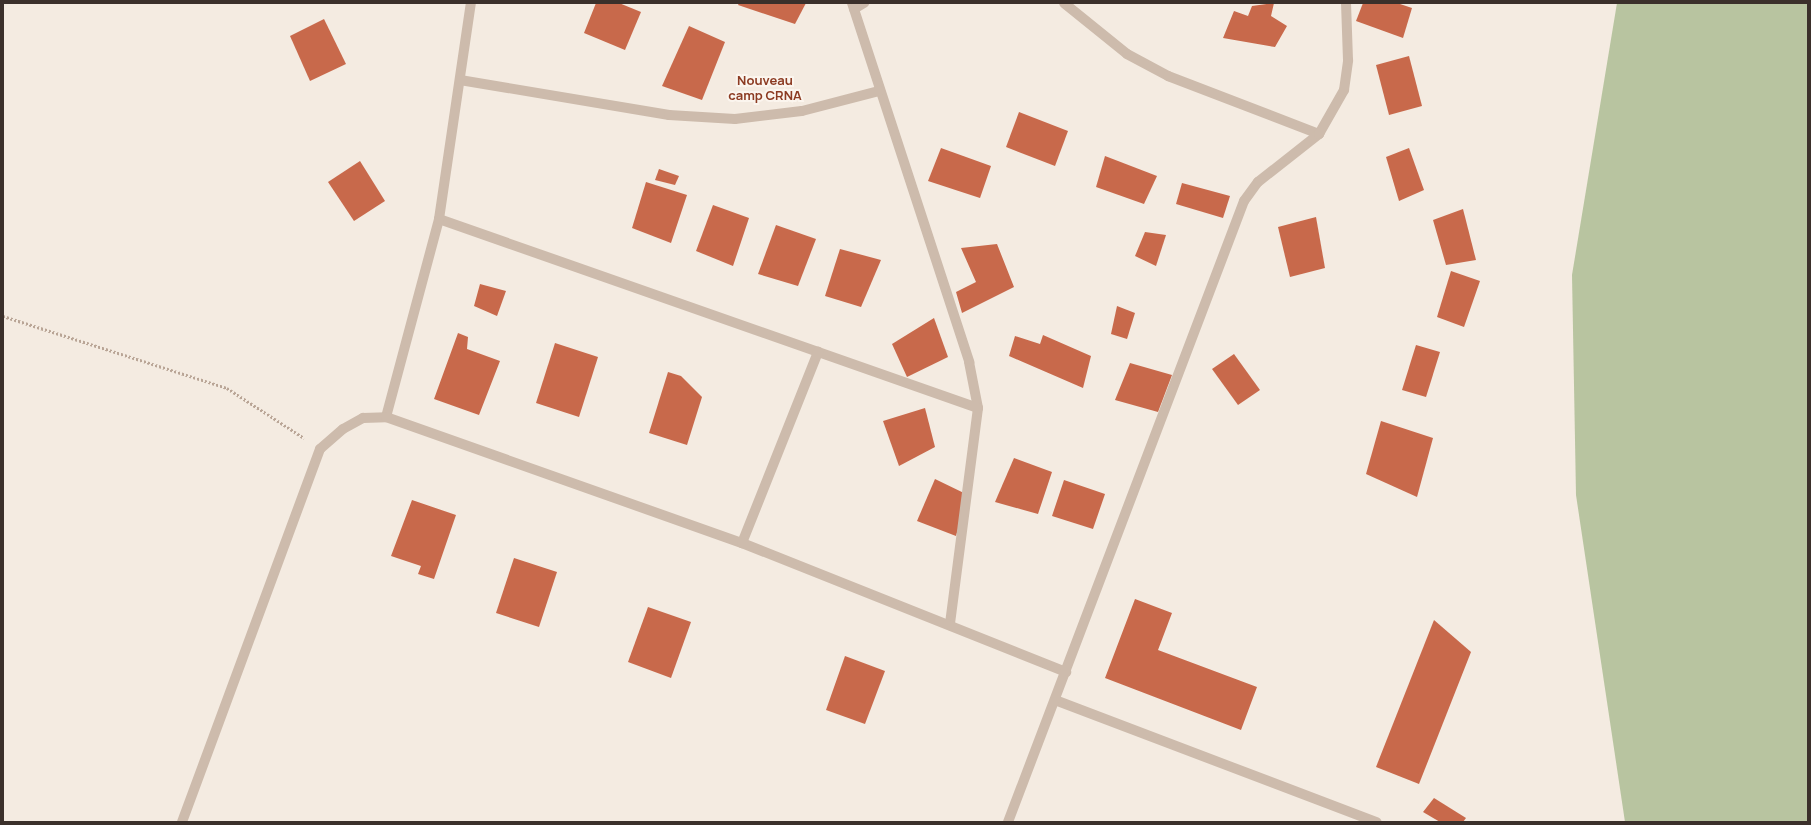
<!DOCTYPE html>
<style>
body{margin:0}
#map{position:relative;width:1811px;height:825px;overflow:hidden;background:#f4ebe1;font-family:Manrope,sans-serif}
div>[style]{position:absolute}
[style*='--x']{left:calc(var(--x)*1px);top:calc(var(--y)*1px);width:calc(var(--w)*1px);rotate:calc(var(--a)*1deg)}
.green>*{inset:0;background:#b8c4a0}
.building>*{inset:0;background:#c8694b}
.path>*{height:2.5px;margin-top:-1.25px;transform-origin:0;background:repeating-linear-gradient(90deg,#b9a596 0 2px,transparent 0 4px)}
.street>*{height:10px;margin:-5px;padding:0 5px;transform-origin:5px;border-radius:5px;background:#cdbbac}
span{translate:-50% -50%;white-space:nowrap;text-align:center;line-height:1.15;-webkit-text-stroke:4px #fbf5ee;paint-order:stroke}
.quarter-label{font-size:13px;color:#8c3b22;font-weight:700}
.frame{position:absolute;inset:0;border:4px solid #3b302b;pointer-events:none}
</style>
<div id="map">
<div class="green">
<div style="clip-path:polygon(1617px 3px,1808px 3px,1808px 822px,1625px 822px,1576px 495px,1572px 275px)"></div>
</div>
<div class="building">
<div style="clip-path:polygon(596px 3px,619px 3px,641px 12px,625px 50px,584px 33px)"></div>
<div style="clip-path:polygon(739px 3px,806px 3px,795px 24px,738px 5px)"></div>
<div style="clip-path:polygon(1274px 3px,1271px 16px,1287px 26px,1275px 47px,1223px 38px,1234px 11px,1248px 16px,1252px 6px)"></div>
<div style="clip-path:polygon(1363px 3px,1397px 3px,1412px 8px,1403px 38px,1356px 21px)"></div>
<div style="clip-path:polygon(324px 19px,346px 64px,310px 81px,290px 36px)"></div>
<div style="clip-path:polygon(689px 26px,725px 42px,702px 100px,662px 86px)"></div>
<div style="clip-path:polygon(1409px 56px,1422px 106px,1389px 115px,1376px 65px)"></div>
<div style="clip-path:polygon(1019px 112px,1068px 131px,1055px 166px,1006px 147px)"></div>
<div style="clip-path:polygon(941px 148px,991px 166px,980px 198px,928px 181px)"></div>
<div style="clip-path:polygon(1409px 148px,1424px 190px,1399px 201px,1386px 157px)"></div>
<div style="clip-path:polygon(1105px 156px,1157px 176px,1144px 204px,1096px 187px)"></div>
<div style="clip-path:polygon(360px 161px,385px 201px,354px 221px,328px 182px)"></div>
<div style="clip-path:polygon(659px 169px,679px 176px,675px 185px,655px 180px)"></div>
<div style="clip-path:polygon(646px 182px,687px 195px,671px 243px,632px 228px)"></div>
<div style="clip-path:polygon(1182px 183px,1230px 196px,1223px 218px,1176px 204px)"></div>
<div style="clip-path:polygon(713px 205px,749px 218px,733px 266px,696px 251px)"></div>
<div style="clip-path:polygon(1463px 209px,1476px 260px,1446px 265px,1433px 220px)"></div>
<div style="clip-path:polygon(1316px 217px,1325px 268px,1290px 277px,1278px 227px)"></div>
<div style="clip-path:polygon(776px 225px,816px 239px,798px 286px,758px 274px)"></div>
<div style="clip-path:polygon(1145px 232px,1166px 235px,1156px 266px,1135px 256px)"></div>
<div style="clip-path:polygon(997px 244px,1014px 287px,962px 313px,956px 292px,976px 282px,961px 248px)"></div>
<div style="clip-path:polygon(840px 249px,881px 260px,861px 307px,825px 296px)"></div>
<div style="clip-path:polygon(1451px 271px,1480px 281px,1464px 327px,1437px 317px)"></div>
<div style="clip-path:polygon(480px 284px,506px 291px,497px 316px,474px 306px)"></div>
<div style="clip-path:polygon(1117px 306px,1135px 313px,1127px 339px,1111px 334px)"></div>
<div style="clip-path:polygon(934px 318px,948px 357px,907px 377px,892px 344px)"></div>
<div style="clip-path:polygon(458px 333px,468px 337px,467px 349px,500px 361px,479px 415px,434px 399px)"></div>
<div style="clip-path:polygon(1043px 335px,1091px 356px,1083px 388px,1009px 356px,1015px 336px,1040px 344px)"></div>
<div style="clip-path:polygon(555px 343px,598px 357px,579px 417px,536px 403px)"></div>
<div style="clip-path:polygon(1416px 345px,1440px 352px,1426px 397px,1402px 390px)"></div>
<div style="clip-path:polygon(1234px 354px,1260px 390px,1238px 405px,1212px 369px)"></div>
<div style="clip-path:polygon(1130px 363px,1172px 375px,1158px 412px,1115px 400px)"></div>
<div style="clip-path:polygon(668px 372px,681px 376px,702px 397px,687px 445px,649px 433px)"></div>
<div style="clip-path:polygon(925px 408px,935px 447px,899px 466px,883px 421px)"></div>
<div style="clip-path:polygon(1381px 421px,1433px 438px,1417px 497px,1366px 474px)"></div>
<div style="clip-path:polygon(1014px 458px,1052px 472px,1038px 514px,995px 502px)"></div>
<div style="clip-path:polygon(935px 479px,968px 495px,956px 536px,917px 521px)"></div>
<div style="clip-path:polygon(1064px 480px,1105px 494px,1093px 529px,1052px 516px)"></div>
<div style="clip-path:polygon(412px 500px,456px 515px,434px 579px,418px 574px,421px 566px,391px 556px)"></div>
<div style="clip-path:polygon(514px 558px,557px 572px,539px 627px,496px 613px)"></div>
<div style="clip-path:polygon(1135px 599px,1172px 613px,1158px 650px,1257px 687px,1241px 730px,1105px 678px)"></div>
<div style="clip-path:polygon(648px 607px,691px 622px,671px 678px,628px 662px)"></div>
<div style="clip-path:polygon(1434px 620px,1471px 652px,1419px 784px,1376px 767px)"></div>
<div style="clip-path:polygon(845px 656px,885px 671px,865px 724px,826px 710px)"></div>
<div style="clip-path:polygon(1434px 798px,1466px 818px,1463px 822px,1440px 822px,1423px 812px)"></div>
</div>
<div class="path">
<div style="--x:3;--y:316;--w:235;--a:17.8"></div>
<div style="--x:227;--y:388;--w:92;--a:33"></div>
</div>
<div class="street">
<div style="--x:852;--y:3;--w:378;--a:71.9"></div>
<div style="--x:969;--y:362;--w:47;--a:78.9"></div>
<div style="--x:978;--y:408;--w:219;--a:97.4"></div>
<div style="--x:1064;--y:3;--w:81;--a:39"></div>
<div style="--x:1127;--y:54;--w:47;--a:28.2"></div>
<div style="--x:1168;--y:76;--w:162;--a:21"></div>
<div style="--x:854;--y:9;--w:12;--a:-31"></div>
<div style="--x:460;--y:80;--w:212;--a:9.5"></div>
<div style="--x:669;--y:115;--w:66;--a:3.5"></div>
<div style="--x:735;--y:119;--w:67;--a:-6.8"></div>
<div style="--x:802;--y:111;--w:80;--a:-14.6"></div>
<div style="--x:439;--y:219;--w:571;--a:19.32"></div>
<div style="--x:386;--y:417;--w:205;--a:-75"></div>
<div style="--x:439;--y:219;--w:218;--a:-81.6"></div>
<div style="--x:742;--y:543;--w:206;--a:-68.3"></div>
<div style="--x:1055;--y:700;--w:344;--a:20.8"></div>
<div style="--x:182;--y:822;--w:398;--a:-69.7"></div>
<div style="--x:320;--y:449;--w:30;--a:-41"></div>
<div style="--x:343;--y:429;--w:23;--a:-29"></div>
<div style="--x:363;--y:418;--w:23;--a:-2"></div>
<div style="--x:386;--y:417;--w:378;--a:19.5"></div>
<div style="--x:742;--y:543;--w:349;--a:21.7"></div>
<div style="--x:1008;--y:822;--w:664;--a:-69.19"></div>
<div style="--x:1244;--y:201;--w:24;--a:-54"></div>
<div style="--x:1258;--y:182;--w:78;--a:-38.2"></div>
<div style="--x:1319;--y:134;--w:51;--a:-60.4"></div>
<div style="--x:1344;--y:90;--w:30;--a:-82"></div>
<div style="--x:1348;--y:60;--w:57;--a:-92"></div>
</div>
<div class="quarter-label">
<span style="left:765px;top:88px">Nouveau<br>camp CRNA</span>
</div>
<div class="frame"></div>
</div>
